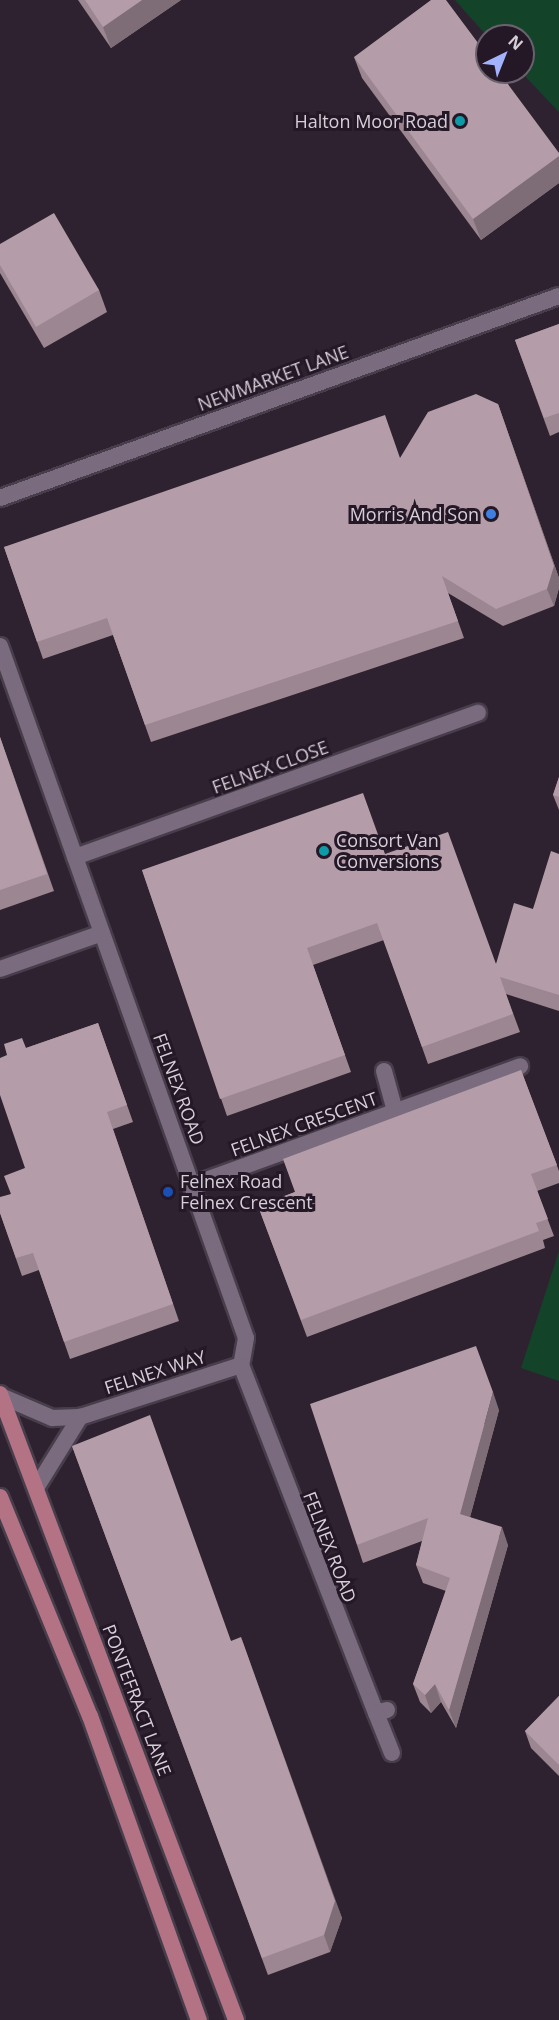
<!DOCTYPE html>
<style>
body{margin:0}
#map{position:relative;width:559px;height:2020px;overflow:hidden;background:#2e2231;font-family:"Open Sans",sans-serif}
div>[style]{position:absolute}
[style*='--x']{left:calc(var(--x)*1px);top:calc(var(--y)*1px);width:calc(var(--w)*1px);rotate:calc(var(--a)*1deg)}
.green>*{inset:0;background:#13442a}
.roads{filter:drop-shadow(2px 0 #483e4b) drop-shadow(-2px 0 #483e4b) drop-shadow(0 2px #483e4b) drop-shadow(0 -2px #483e4b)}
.minor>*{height:16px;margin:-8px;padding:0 8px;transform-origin:8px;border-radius:8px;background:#7a6b7e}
.tertiary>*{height:16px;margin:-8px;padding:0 8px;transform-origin:8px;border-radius:8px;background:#7a6b7e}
.trunk>*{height:16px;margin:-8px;padding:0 8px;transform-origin:8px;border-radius:8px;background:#b47285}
.wall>*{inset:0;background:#9b8691}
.shaded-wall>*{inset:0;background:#7e6d76}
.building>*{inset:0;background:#b49ca9}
.dots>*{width:16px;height:16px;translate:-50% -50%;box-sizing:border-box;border:3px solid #241827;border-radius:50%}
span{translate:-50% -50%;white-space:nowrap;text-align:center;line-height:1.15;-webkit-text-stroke:6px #241827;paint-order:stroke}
.poi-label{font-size:18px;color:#d6ced8}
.right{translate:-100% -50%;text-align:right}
.left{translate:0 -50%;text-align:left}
.street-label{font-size:18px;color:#d6ced8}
.north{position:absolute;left:475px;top:24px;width:60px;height:60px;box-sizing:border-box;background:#241827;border:2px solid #6b616e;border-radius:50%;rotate:43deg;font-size:16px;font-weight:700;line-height:24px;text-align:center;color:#d6ced8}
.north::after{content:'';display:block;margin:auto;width:21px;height:27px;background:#a2b2fd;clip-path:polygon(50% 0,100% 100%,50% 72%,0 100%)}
</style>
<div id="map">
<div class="green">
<div style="clip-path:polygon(455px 0,559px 0,559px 112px,521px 72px,523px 36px,487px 36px)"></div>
<div style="clip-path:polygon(559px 1251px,559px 1381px,521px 1368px)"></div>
</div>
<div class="roads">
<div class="minor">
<div style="--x:0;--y:646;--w:734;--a:70.43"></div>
<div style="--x:246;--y:1338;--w:27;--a:100"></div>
<div style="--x:241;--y:1365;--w:373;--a:68.8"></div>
<div style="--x:75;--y:857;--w:428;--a:-19.7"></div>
<div style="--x:0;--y:969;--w:108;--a:-19.4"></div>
<div style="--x:384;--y:1071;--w:41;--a:74.6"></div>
<div style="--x:192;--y:1185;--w:349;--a:-19.9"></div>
<div style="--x:1;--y:1396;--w:56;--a:23.3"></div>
<div style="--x:52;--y:1418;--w:28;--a:-2"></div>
<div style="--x:80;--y:1417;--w:169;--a:-17.9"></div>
<div style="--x:36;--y:1488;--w:84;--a:-58.2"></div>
<div style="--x:387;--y:1710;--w:11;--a:165"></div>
<div style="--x:376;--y:1713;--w:43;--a:68.2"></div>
</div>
<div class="tertiary">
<div style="--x:0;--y:498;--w:594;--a:-19.87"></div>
</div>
<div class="trunk">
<div style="--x:0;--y:1394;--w:669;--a:69.34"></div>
<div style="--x:0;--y:1497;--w:237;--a:67.7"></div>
<div style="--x:90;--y:1716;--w:323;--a:70.3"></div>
</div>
</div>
<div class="wall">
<div style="clip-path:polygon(78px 0,181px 0,111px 48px)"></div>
<div style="clip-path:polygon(354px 57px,559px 153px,559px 183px,481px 240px,362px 78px)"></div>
<div style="clip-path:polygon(0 244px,99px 290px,107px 312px,44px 348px,0 273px)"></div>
<div style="clip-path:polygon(559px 324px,559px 432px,550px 436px,515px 340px)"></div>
<div style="clip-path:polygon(498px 404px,559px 578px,559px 588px,554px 606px,503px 626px,448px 593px,464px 638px,151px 742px,113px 635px,43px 659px,4px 547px,401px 458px)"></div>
<div style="clip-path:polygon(0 737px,54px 891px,0 910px)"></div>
<div style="clip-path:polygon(559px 777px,559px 810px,553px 795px)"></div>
<div style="clip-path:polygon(385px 854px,496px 964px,533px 909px,559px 854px,559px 1011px,506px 994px,520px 1032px,428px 1064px,384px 940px,313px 965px,351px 1072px,227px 1116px,142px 870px)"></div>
<div style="clip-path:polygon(98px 1023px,133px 1122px,113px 1129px,179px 1321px,70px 1359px,39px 1270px,22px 1276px,0 1213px,25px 1168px,26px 1048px)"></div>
<div style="clip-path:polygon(521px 1070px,559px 1171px,559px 1183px,537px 1191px,554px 1236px,543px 1240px,545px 1248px,307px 1337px,258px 1206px,295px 1192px)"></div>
<div style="clip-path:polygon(499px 1410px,470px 1517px,508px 1545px,456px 1728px,441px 1702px,431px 1713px,420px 1702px,413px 1684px,446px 1591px,423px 1583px,416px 1565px,422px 1541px,363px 1563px,357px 1545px)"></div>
<div style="clip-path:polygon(72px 1446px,231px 1641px,342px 1918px,330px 1952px,268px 1975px)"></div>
<div style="clip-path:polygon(559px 1696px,559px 1776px,531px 1748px,525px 1731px)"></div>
</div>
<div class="shaded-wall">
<div style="clip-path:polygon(142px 0,181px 0,111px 48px,103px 27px)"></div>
<div style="clip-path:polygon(559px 156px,559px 183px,481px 240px,473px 219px)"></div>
<div style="clip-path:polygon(498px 404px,559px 578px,559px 588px,554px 606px,547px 589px)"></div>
<div style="clip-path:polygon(493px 1392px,499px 1410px,466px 1532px,460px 1514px)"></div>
<div style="clip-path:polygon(502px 1527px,508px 1545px,456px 1728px,449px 1710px)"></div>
<div style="clip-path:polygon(241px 1637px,342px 1918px,330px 1952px,324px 1935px)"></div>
<div style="clip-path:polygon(435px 1684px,441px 1702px,431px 1713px,425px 1695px)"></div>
</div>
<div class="building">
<div style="clip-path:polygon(85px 0,142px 0,103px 27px)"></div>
<div style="clip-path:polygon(431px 0,446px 0,487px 55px,487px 72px,499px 72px,559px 153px,559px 156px,473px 219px,354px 57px)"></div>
<div style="clip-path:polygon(54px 213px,99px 290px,36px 327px,0 265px,0 244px)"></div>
<div style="clip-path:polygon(559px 324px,559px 413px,544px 418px,515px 340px)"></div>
<div style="clip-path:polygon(476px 394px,498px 404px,554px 566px,547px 589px,496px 609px,442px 576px,458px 621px,145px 725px,107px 618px,37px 642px,4px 547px,385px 415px,400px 458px,428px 412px)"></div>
<div style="clip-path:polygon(0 737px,47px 874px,0 890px)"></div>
<div style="clip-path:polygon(559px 777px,559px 797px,553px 795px)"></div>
<div style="clip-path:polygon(363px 793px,385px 854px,448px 832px,496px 964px,514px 903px,533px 909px,551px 851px,559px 854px,559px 995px,500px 977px,513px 1014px,422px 1047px,377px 923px,307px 948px,345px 1055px,220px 1099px,142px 870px)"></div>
<div style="clip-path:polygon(98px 1023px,127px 1105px,107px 1112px,173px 1304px,64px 1342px,33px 1253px,16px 1258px,0 1213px,0 1197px,11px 1194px,4px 1176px,25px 1168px,0 1095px,0 1058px,7px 1055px,4px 1044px,22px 1038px,26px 1048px)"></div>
<div style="clip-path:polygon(521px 1070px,557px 1165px,531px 1174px,548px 1219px,536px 1223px,539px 1231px,301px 1320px,258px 1206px,295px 1192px,283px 1159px)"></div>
<div style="clip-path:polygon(476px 1346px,493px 1392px,460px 1514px,502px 1527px,449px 1710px,435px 1684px,425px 1695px,413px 1684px,450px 1578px,416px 1565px,428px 1518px,357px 1545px,310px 1404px)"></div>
<div style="clip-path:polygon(150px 1415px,231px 1641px,241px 1637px,335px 1901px,324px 1935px,262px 1958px,72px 1446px)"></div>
<div style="clip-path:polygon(559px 1696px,559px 1765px,525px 1731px)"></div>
</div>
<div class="dots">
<div style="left:460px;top:121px;background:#0f9aa8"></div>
<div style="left:491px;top:514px;background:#3f7fe0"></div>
<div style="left:324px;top:851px;background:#0f9aa8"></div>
<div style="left:168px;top:1192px;background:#1a4fb4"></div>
</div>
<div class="poi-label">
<span class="right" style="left:448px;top:121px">Halton Moor Road</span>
<span class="right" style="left:479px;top:514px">Morris And Son</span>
<span class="left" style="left:336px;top:851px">Consort Van<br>Conversions</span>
<span class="left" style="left:180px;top:1192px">Felnex Road<br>Felnex Crescent</span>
</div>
<div class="street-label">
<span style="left:273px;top:378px;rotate:-20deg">NEWMARKET LANE</span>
<span style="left:270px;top:767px;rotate:-20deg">FELNEX CLOSE</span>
<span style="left:179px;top:1089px;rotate:70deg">FELNEX ROAD</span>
<span style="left:304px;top:1124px;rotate:-20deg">FELNEX CRESCENT</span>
<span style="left:155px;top:1372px;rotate:-18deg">FELNEX WAY</span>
<span style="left:330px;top:1547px;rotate:69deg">FELNEX ROAD</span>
<span style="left:137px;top:1700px;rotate:69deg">PONTEFRACT LANE</span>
</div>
<div class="north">N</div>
</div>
